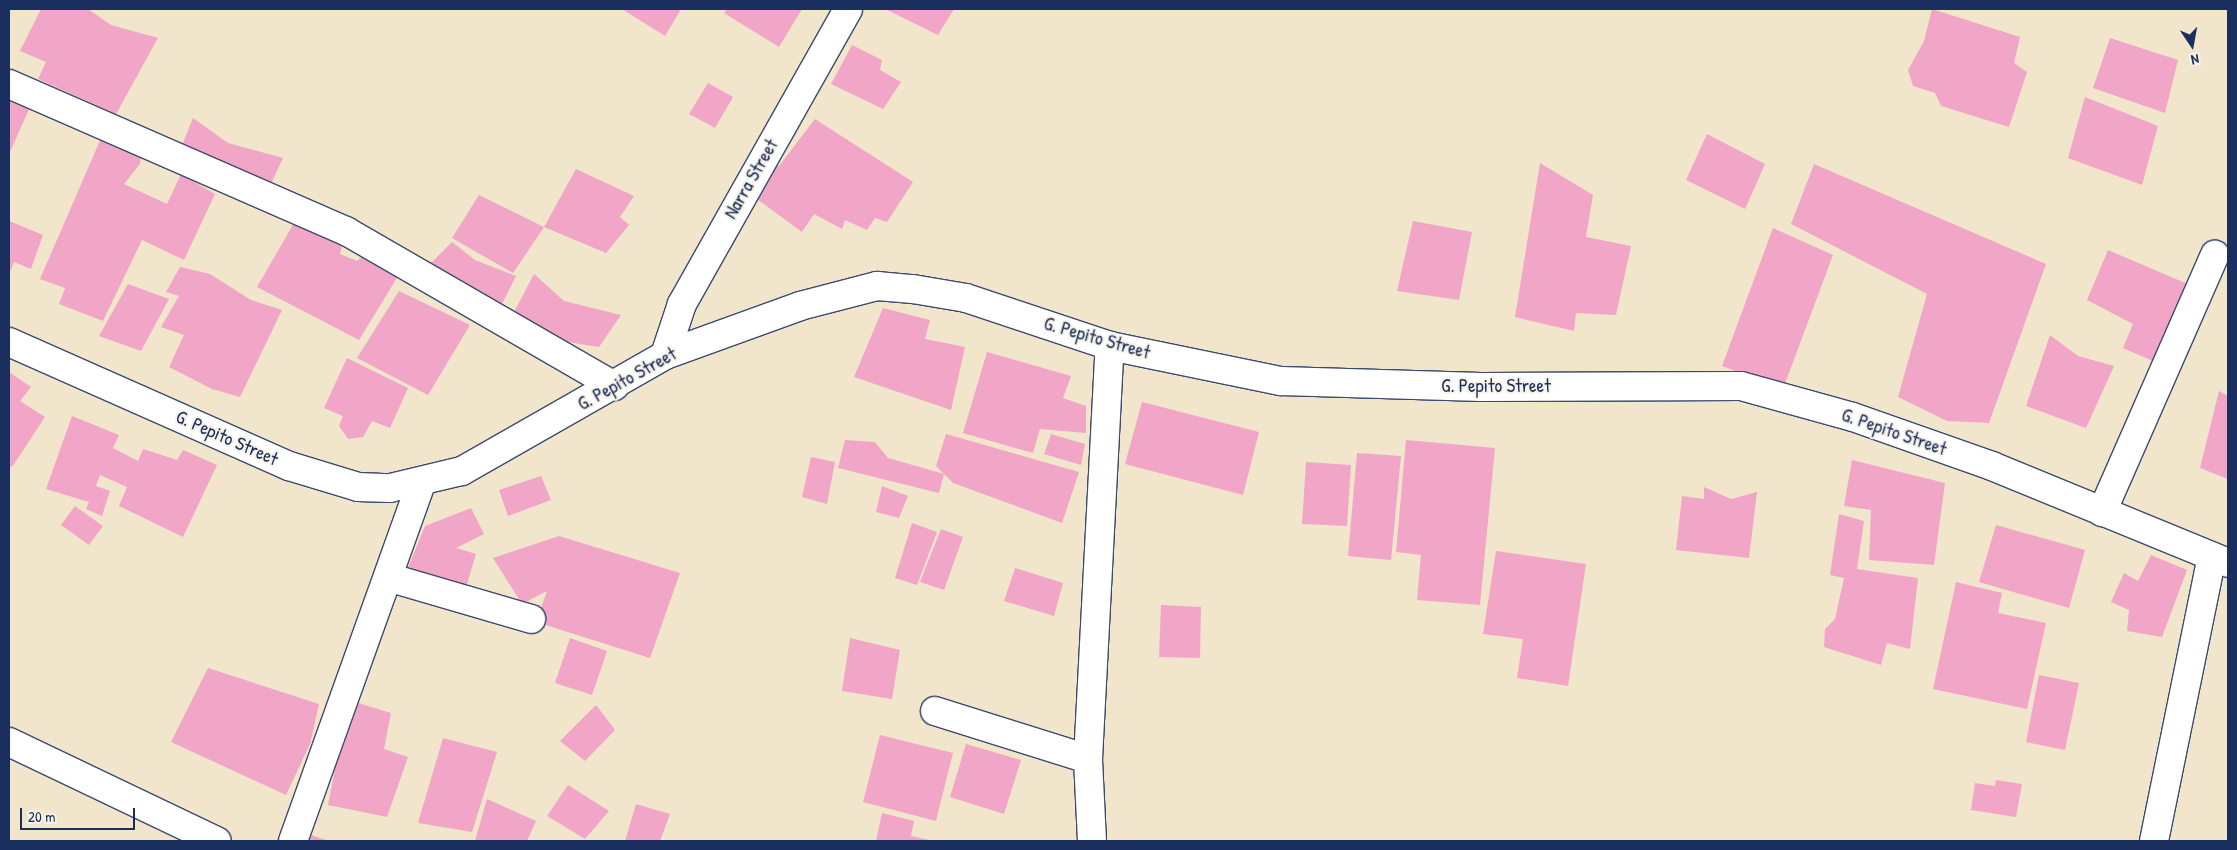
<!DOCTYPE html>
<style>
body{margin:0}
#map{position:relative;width:2237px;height:850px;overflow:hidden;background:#f1e5cc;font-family:"Patrick Hand",sans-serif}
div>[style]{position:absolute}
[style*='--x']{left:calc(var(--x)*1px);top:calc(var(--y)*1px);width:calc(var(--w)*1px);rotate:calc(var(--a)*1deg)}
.building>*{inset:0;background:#f1a6c8}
.roads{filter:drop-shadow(1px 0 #3b4a6e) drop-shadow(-1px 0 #3b4a6e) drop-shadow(0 1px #3b4a6e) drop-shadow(0 -1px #3b4a6e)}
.street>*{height:28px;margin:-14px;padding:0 14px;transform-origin:14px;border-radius:14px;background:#fff}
.secondary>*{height:28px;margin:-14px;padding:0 14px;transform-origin:14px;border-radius:14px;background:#fff}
span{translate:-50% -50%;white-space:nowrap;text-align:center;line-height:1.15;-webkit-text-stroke:4px #f7f3e8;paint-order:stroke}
.street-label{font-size:19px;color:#1b2f5e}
.frame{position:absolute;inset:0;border:10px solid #1b2f5e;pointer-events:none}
.north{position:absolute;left:2167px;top:20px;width:50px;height:50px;-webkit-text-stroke:4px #f7f3e8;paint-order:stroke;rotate:168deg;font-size:14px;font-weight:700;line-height:20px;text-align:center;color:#1b2f5e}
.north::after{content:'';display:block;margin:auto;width:18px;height:22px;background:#1b2f5e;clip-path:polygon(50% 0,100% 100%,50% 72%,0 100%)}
.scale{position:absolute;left:20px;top:808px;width:115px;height:22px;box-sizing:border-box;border:2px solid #1b2f5e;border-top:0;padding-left:6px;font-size:15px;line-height:18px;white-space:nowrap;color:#1b2f5e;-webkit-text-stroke:4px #f7f3e8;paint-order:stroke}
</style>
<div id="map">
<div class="building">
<div style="clip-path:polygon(41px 9px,88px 9px,111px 25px,158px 38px,116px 114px,38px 79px,46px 62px,20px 51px)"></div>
<div style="clip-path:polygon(622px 9px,681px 9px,665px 36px)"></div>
<div style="clip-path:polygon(727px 9px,802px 9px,779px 47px,724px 13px)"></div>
<div style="clip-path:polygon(885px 9px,954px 9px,938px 35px)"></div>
<div style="clip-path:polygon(1932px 9px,2020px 37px,2014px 63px,2027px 72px,2009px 127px,1941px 106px,1935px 93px,1913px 86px,1908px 70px,1924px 41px)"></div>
<div style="clip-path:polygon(2110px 38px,2178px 60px,2165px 113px,2093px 88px)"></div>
<div style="clip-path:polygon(852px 45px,882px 60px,880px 70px,901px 82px,883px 109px,831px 84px)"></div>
<div style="clip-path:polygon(708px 83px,733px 97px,715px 128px,689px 114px)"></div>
<div style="clip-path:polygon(9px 94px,31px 105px,9px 154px)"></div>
<div style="clip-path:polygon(2085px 97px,2158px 126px,2142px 185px,2068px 158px)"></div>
<div style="clip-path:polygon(193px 118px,228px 143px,283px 158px,270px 186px,181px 148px)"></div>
<div style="clip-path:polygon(815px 119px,913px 182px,887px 222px,875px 218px,867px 230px,845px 220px,842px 229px,814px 214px,802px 232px,746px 191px,768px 159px,779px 166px)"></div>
<div style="clip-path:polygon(105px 129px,142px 147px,140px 164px,124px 184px,167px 204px,181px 174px,215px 194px,184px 260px,142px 240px,103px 321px,59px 304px,65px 288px,40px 279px)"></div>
<div style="clip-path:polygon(1707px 134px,1765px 164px,1745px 209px,1686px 180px)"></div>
<div style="clip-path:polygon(1540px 163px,1593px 195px,1586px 237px,1631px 246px,1616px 315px,1576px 313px,1574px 331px,1515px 317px)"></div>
<div style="clip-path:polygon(1814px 164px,2046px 264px,1989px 423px,1947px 421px,1898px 397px,1927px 294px,1791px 224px)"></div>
<div style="clip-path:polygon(576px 169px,634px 196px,620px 217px,629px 225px,606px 253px,544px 227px,513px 273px,452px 238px,479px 195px,544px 227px)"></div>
<div style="clip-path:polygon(301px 211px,343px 241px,340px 254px,357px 261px,366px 253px,403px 268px,359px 340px,257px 287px)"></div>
<div style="clip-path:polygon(9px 221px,43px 235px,31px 269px,14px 262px,9px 274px)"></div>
<div style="clip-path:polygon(1413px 221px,1472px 232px,1459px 300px,1397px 291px)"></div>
<div style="clip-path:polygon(1773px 228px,1833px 255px,1783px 389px,1722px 366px)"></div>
<div style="clip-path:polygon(452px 242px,475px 260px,516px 276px,501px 306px,427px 267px)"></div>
<div style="clip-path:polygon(2108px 250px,2190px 285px,2155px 362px,2123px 348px,2133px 324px,2087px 300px)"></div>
<div style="clip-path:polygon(180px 267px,210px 274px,251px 300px,282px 310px,240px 397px,212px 389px,169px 367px,184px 335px,161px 327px,179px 296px,166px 292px)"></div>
<div style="clip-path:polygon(534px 274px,564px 301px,621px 315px,599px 347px,548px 339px,514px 312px)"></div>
<div style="clip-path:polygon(128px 284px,169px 299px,141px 351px,99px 336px)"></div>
<div style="clip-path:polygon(399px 291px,470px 325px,428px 395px,357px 358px)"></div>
<div style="clip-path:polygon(883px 308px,930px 320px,925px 339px,965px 347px,951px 410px,854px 377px)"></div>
<div style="clip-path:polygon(2050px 335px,2078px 356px,2114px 366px,2086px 428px,2026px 406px)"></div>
<div style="clip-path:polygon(987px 352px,1071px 376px,1063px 398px,1086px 406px,1086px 433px,1040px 429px,1033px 453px,963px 433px)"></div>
<div style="clip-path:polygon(347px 358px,408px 388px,390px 428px,372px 421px,363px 437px,348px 439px,339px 426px,343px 416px,324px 408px)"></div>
<div style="clip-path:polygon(9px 372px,31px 387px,20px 401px,45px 417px,12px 467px,9px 465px)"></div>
<div style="clip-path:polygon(2219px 391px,2228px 396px,2228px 479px,2200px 468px)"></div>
<div style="clip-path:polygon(1142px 402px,1259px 432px,1243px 495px,1125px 464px)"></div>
<div style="clip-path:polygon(72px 416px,119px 435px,113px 448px,138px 461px,143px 449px,177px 460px,183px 450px,217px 465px,183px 537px,119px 506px,127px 487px,100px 475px,96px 486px,110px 491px,102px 516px,86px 509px,89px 502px,46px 489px)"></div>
<div style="clip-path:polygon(946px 434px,1079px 472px,1062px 523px,953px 483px,944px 474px,939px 493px,838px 468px,845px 440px,875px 442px,888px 458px,944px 474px,936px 466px)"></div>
<div style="clip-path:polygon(1051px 434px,1085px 444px,1081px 465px,1044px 454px)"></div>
<div style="clip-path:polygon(1406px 440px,1495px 448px,1480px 605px,1417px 600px,1421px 555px,1396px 552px)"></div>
<div style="clip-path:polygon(1357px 453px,1401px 456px,1391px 560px,1348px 556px)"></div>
<div style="clip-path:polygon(811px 457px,835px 462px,827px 504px,802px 497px)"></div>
<div style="clip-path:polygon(1852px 460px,1945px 483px,1934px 565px,1869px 560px,1871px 510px,1844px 506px)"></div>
<div style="clip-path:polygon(1306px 462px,1351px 465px,1347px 526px,1302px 524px)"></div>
<div style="clip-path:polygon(541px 476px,551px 500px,508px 516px,499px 490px)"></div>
<div style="clip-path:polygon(882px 486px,908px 496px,899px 518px,876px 512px)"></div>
<div style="clip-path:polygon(1704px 487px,1731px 499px,1757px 492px,1749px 558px,1676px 550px,1682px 496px,1704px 499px)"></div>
<div style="clip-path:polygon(75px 506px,103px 526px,89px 545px,61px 525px)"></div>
<div style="clip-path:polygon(471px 508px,484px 534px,456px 548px,476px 554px,465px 591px,407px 570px,425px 526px)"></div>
<div style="clip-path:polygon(1839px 514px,1864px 521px,1857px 569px,1918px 578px,1910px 649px,1887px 643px,1881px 665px,1824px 647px,1825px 629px,1835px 619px,1844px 578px,1830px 575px)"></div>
<div style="clip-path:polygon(912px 523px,937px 532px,917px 585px,895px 578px)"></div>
<div style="clip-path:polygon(1996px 525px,2085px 550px,2069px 608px,1979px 582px)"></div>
<div style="clip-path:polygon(941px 529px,963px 537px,944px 590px,920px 582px)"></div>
<div style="clip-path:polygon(559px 536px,680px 573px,650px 658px,536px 622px,547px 591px,522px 604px,493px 558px)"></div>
<div style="clip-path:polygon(1496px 551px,1586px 564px,1568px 686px,1517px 678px,1523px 639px,1483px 634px)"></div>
<div style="clip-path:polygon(2151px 555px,2187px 570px,2162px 637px,2127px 631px,2129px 610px,2111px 602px,2124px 573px,2138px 581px)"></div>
<div style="clip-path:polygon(1015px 568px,1063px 583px,1054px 616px,1004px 601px)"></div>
<div style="clip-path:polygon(1956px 582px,2002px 593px,1998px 613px,2046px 623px,2027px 709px,1933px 689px)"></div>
<div style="clip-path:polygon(1161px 605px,1201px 607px,1200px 658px,1159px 657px)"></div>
<div style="clip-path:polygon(570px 638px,607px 651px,592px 695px,555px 683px)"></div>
<div style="clip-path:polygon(850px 638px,900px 650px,892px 699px,842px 691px)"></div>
<div style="clip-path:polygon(208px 668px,319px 704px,310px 744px,286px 795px,171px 742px)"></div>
<div style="clip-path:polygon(2039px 675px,2079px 683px,2065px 750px,2026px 742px)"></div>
<div style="clip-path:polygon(358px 703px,391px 713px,384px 749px,408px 757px,387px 817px,328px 805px,340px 743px)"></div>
<div style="clip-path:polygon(596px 705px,615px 730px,585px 761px,560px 741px)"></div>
<div style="clip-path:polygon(880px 735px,953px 753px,936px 821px,863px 802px)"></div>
<div style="clip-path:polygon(443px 738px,497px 752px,472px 832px,418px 823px)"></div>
<div style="clip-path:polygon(966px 744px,1021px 760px,1004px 814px,950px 797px)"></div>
<div style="clip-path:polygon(1996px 780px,2022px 784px,2016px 817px,1971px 810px,1975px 783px,1995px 786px)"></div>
<div style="clip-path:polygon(568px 785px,609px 811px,585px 839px,547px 816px)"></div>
<div style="clip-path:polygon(487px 799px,536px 821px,527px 841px,475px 841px)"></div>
<div style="clip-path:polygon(636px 804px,670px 814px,660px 841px,625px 841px)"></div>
<div style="clip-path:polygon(882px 813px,914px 821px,911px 836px,934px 841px,876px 841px)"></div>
<div style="clip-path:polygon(305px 833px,329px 841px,302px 841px)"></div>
</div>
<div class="roads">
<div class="street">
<div style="--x:9;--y:84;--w:368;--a:23.6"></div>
<div style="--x:346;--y:231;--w:310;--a:30"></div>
<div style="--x:2102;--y:512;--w:281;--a:-66.3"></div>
<div style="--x:391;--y:578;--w:146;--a:16.3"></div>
<div style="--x:935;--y:711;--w:160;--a:17.4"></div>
<div style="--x:9;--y:742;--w:230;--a:25.5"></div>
<div style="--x:293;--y:841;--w:380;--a:-70.3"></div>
<div style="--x:1092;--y:841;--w:82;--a:-92.8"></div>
<div style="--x:1088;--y:759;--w:414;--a:-87"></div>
<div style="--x:2154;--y:841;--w:290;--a:-78.5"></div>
</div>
<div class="secondary">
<div style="--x:9;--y:342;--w:306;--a:23.9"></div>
<div style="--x:289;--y:466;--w:72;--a:16.9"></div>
<div style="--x:358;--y:487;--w:32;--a:2"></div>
<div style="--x:390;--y:488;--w:74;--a:-13.3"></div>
<div style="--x:462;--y:471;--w:234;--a:-29.7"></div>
<div style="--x:665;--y:355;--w:144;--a:-19.9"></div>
<div style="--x:800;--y:306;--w:80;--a:-14.6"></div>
<div style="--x:877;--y:286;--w:36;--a:5"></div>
<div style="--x:913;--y:289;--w:54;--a:9.6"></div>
<div style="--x:966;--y:298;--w:152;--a:18.4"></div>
<div style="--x:1110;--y:346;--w:175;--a:11.6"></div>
<div style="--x:1281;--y:381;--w:200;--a:1.7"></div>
<div style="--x:1481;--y:387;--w:260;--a:-0.2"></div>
<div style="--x:1741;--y:386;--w:116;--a:15.5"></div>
<div style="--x:1853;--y:417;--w:147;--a:19.4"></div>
<div style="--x:1992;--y:466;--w:255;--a:22.3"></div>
<div style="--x:665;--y:355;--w:54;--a:-71.6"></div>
<div style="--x:682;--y:304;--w:338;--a:-60.6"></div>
</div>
</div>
<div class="street-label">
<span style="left:751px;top:179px;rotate:-60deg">Narra Street</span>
<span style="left:1097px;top:338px;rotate:16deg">G. Pepito Street</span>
<span style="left:627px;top:379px;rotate:-29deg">G. Pepito Street</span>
<span style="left:1496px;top:386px">G. Pepito Street</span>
<span style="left:1894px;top:432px;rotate:19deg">G. Pepito Street</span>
<span style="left:227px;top:438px;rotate:24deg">G. Pepito Street</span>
</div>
<div class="frame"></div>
<div class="north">N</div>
<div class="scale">20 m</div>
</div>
